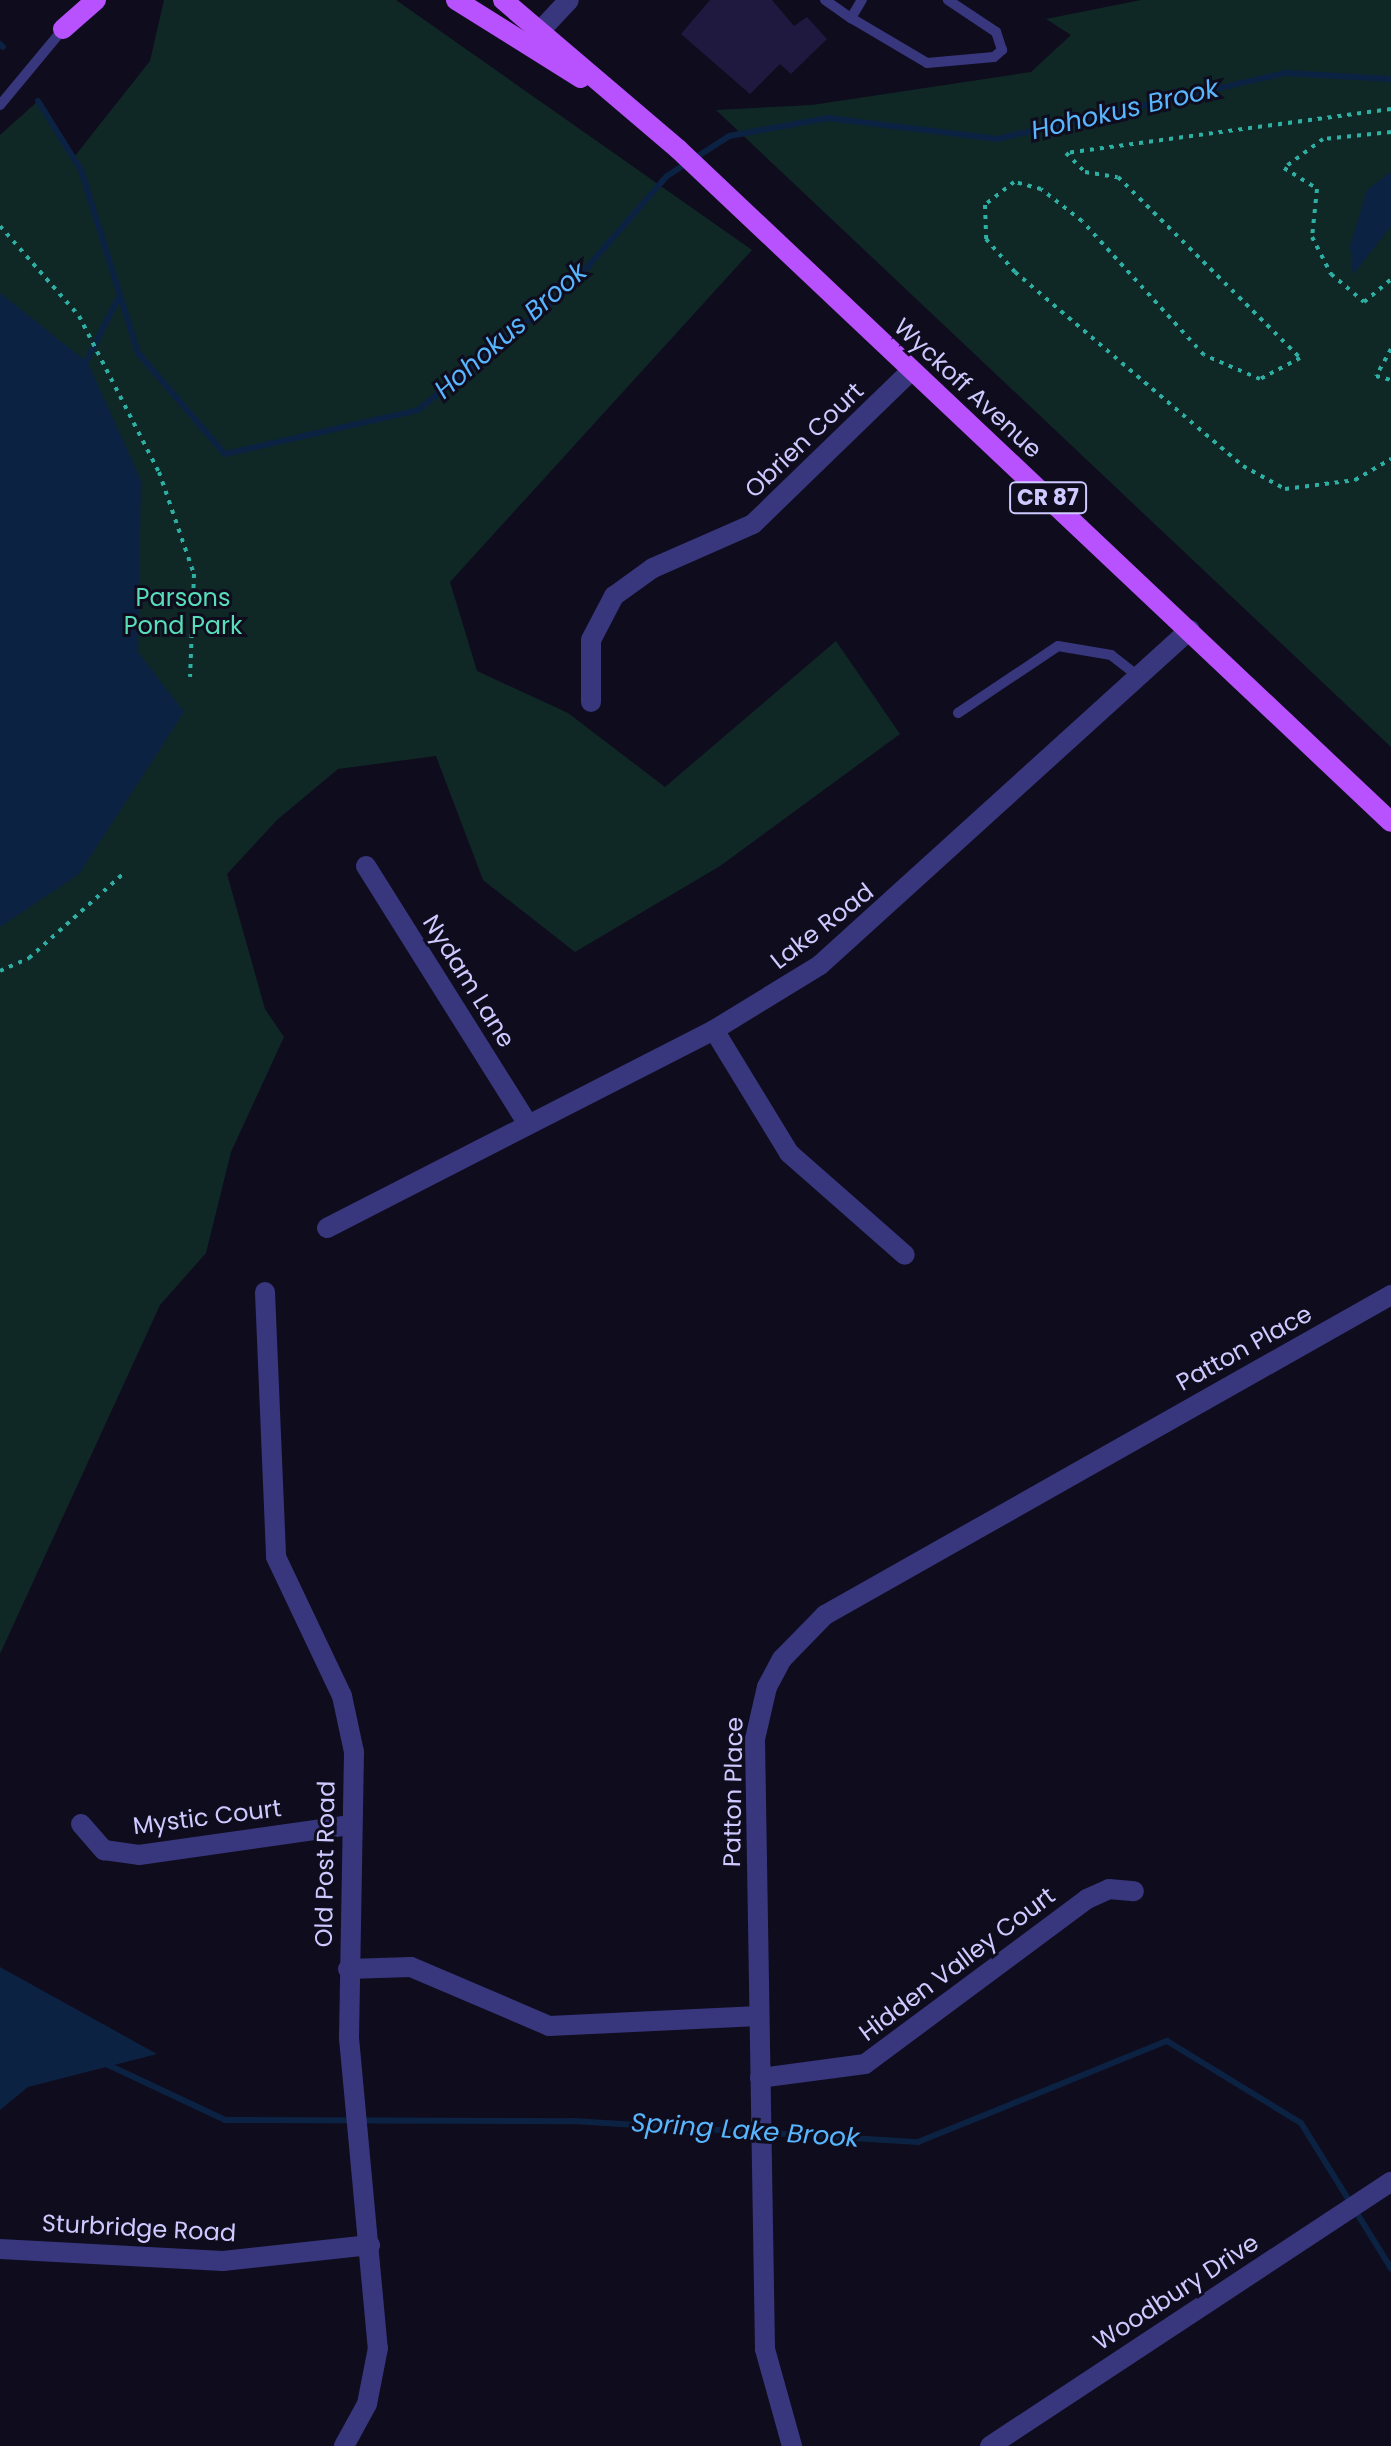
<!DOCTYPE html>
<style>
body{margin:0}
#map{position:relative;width:1391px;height:2446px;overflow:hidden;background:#0f0c1e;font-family:Poppins,sans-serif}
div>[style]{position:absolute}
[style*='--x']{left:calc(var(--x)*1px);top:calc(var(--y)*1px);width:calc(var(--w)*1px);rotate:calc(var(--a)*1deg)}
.green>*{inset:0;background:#0f2826}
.water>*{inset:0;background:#0c2242}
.stream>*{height:6px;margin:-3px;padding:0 3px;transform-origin:3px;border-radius:3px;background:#0c2242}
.building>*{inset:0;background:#1f183f}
.path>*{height:4px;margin-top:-2px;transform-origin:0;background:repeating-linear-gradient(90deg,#2eafa3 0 4px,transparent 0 10px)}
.lane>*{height:10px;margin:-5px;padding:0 5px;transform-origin:5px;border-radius:5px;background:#38377d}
.street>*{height:20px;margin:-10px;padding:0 10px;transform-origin:10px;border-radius:10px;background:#38377d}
.primary>*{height:20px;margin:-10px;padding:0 10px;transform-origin:10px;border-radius:10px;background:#b851fe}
span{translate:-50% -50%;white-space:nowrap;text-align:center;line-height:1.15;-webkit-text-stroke:6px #0f0c1e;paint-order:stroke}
.shield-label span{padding:2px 6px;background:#0f0c1e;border:2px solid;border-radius:6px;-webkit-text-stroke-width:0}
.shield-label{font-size:22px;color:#cec9ff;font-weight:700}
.street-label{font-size:24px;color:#cec9ff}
.park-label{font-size:24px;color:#57deb8}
.water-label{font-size:26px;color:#58b6fe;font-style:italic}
</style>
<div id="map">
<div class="green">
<div style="clip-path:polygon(164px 0,396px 0,752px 250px,450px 582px,477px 671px,568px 713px,665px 787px,836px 641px,900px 734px,720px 866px,575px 952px,483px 880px,436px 756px,338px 769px,277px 820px,227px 874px,265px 1009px,284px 1037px,231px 1152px,206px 1253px,160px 1305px,0 1654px,0 135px,38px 101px,74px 157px,150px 61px)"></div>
<div style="clip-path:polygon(1141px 0,1391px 0,1391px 747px,716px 110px,812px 105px,1031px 72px,1071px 35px,1046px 19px)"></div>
</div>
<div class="water">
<div style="clip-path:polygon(1391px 172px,1391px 226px,1353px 275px,1350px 246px,1367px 190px)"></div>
<div style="clip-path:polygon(0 293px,88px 363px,141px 480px,138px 652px,184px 712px,79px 874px,0 927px)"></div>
<div style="clip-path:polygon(0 1967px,157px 2054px,28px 2087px,0 2110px)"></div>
</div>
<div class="stream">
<div style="--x:0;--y:44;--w:4;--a:45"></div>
<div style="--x:38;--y:101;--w:81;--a:58.1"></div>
<div style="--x:81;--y:170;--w:192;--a:72.7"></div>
<div style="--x:138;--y:353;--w:133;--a:49.3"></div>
<div style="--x:225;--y:454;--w:198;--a:-12.8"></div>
<div style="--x:418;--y:410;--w:196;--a:-39"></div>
<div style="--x:570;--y:287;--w:147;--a:-48.9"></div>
<div style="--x:667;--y:176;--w:74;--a:-32.8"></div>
<div style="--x:729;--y:136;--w:100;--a:-10.4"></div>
<div style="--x:827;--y:118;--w:171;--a:7"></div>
<div style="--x:997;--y:139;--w:295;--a:-12.9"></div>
<div style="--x:1285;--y:73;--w:106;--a:3.2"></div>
<div style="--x:83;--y:368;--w:76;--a:-63.4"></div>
<div style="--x:104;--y:2063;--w:134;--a:25.2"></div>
<div style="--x:225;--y:2120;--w:348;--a:0.2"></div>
<div style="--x:573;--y:2121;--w:346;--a:3.5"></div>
<div style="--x:918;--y:2142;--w:269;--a:-22.1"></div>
<div style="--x:1167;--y:2041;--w:157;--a:31.5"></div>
<div style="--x:1301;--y:2123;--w:171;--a:58.2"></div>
</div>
<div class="building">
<div style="clip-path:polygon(710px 0,772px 0,794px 26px,807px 17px,827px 39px,791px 74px,780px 64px,750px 94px,681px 34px)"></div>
</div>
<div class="path">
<div style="--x:1391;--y:109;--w:328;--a:172.3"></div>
<div style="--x:1066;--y:153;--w:27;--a:45"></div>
<div style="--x:1085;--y:172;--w:33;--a:9"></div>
<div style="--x:1118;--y:177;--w:257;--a:44.8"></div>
<div style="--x:1300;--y:358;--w:45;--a:152.3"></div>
<div style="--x:1260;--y:379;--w:61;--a:-156.8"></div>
<div style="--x:1204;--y:355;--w:181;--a:-132.3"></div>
<div style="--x:1082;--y:221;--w:52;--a:-142"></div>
<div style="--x:1041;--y:189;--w:28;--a:-165"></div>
<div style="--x:1014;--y:182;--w:37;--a:142"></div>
<div style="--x:985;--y:205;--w:34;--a:88"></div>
<div style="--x:986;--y:239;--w:44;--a:48.7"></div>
<div style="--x:1015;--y:272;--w:299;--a:40.4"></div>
<div style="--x:1243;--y:466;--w:48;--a:28.7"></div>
<div style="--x:1285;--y:489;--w:71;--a:-7.3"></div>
<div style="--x:1355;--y:480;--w:42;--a:-30.3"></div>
<div style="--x:1391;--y:132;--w:68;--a:174.1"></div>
<div style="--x:1323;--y:139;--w:49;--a:143.4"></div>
<div style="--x:1284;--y:168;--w:39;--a:32"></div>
<div style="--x:1317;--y:189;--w:48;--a:95.9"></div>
<div style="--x:1312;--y:237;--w:42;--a:62.8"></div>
<div style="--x:1331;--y:274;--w:43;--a:40.3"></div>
<div style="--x:1364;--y:302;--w:35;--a:-40"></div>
<div style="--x:0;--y:226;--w:120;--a:48.7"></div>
<div style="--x:79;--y:316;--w:175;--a:62.9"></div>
<div style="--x:159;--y:472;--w:108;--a:71.1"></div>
<div style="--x:194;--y:574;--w:103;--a:92.2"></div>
<div style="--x:1391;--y:349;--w:31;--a:119"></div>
<div style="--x:1376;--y:376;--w:16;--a:15"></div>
<div style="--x:0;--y:971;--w:32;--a:-24"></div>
<div style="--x:29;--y:958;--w:126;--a:-41.8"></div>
</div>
<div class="lane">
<div style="--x:825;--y:0;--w:32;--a:35"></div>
<div style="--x:851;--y:18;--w:21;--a:-59"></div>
<div style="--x:851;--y:18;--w:88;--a:30.6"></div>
<div style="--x:927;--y:63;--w:67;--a:-5.1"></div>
<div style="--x:994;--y:57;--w:11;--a:-41"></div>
<div style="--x:1002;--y:50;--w:19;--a:-108"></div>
<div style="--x:996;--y:32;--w:58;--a:-146.3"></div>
<div style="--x:0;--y:105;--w:99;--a:-50.3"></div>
<div style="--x:958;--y:713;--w:120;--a:-33.8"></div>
<div style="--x:1058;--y:646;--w:54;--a:9.6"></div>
<div style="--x:1111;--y:655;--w:36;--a:38"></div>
</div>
<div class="street">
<div style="--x:540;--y:31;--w:42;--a:-46.9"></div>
<div style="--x:591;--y:702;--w:62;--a:-90"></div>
<div style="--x:591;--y:640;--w:50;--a:-62.4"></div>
<div style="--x:614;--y:596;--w:48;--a:-35.7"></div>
<div style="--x:653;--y:568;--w:109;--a:-23.7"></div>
<div style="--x:753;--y:524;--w:220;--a:-44.1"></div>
<div style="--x:366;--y:866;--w:305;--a:57.9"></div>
<div style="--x:714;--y:1030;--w:144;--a:58.6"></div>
<div style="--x:789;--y:1153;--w:154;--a:41.3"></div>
<div style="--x:327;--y:1228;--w:435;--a:-27.1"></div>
<div style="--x:714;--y:1030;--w:124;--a:-31.5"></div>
<div style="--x:820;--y:965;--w:499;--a:-42.2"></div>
<div style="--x:265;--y:1292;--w:265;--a:87.6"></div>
<div style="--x:276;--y:1557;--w:154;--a:64.6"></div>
<div style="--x:342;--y:1696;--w:57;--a:77.9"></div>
<div style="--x:354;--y:1752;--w:286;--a:91"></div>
<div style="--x:349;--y:2038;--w:311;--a:84.7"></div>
<div style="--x:378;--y:2348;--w:57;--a:101.1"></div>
<div style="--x:367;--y:2404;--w:48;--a:118.7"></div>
<div style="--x:81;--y:1824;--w:35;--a:49"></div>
<div style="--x:104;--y:1850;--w:35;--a:8"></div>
<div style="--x:139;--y:1855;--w:214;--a:-8.1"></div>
<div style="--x:348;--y:1969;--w:63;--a:-1.8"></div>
<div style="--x:411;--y:1967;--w:150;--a:23.1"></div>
<div style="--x:549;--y:2026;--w:210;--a:-2.7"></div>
<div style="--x:760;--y:2078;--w:106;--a:-7.6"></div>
<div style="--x:865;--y:2064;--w:277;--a:-36.6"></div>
<div style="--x:1087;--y:1899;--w:24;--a:-24"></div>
<div style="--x:1109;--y:1889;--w:25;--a:5"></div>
<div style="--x:0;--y:2249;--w:223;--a:3.1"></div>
<div style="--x:223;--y:2261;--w:148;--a:-6.2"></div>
<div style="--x:792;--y:2446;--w:101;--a:-105.6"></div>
<div style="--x:765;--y:2349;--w:610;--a:-90.94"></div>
<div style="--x:755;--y:1739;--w:53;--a:-77"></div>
<div style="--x:767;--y:1687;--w:32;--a:-62"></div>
<div style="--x:782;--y:1659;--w:62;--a:-45.7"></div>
<div style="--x:825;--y:1615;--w:650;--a:-29.48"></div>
<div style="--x:990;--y:2446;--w:480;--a:-33.4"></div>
</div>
<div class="primary">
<div style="--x:456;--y:0;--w:147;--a:32"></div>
<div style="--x:503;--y:0;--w:230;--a:40.4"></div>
<div style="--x:678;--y:149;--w:980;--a:43.35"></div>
<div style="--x:63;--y:29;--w:44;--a:-41.3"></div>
</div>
<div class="shield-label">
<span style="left:1048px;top:498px">CR 87</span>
</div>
<div class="street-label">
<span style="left:968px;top:388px;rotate:43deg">Wyckoff Avenue</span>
<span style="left:804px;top:440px;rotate:-44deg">Obrien Court</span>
<span style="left:822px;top:926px;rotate:-38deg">Lake Road</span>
<span style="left:469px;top:981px;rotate:58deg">Nydam Lane</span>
<span style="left:1244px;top:1348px;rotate:-29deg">Patton Place</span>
<span style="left:733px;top:1792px;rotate:-89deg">Patton Place</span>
<span style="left:207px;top:1817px;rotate:-7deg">Mystic Court</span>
<span style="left:325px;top:1864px;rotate:-89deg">Old Post Road</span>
<span style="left:957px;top:1964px;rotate:-37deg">Hidden Valley Court</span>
<span style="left:139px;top:2228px;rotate:3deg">Sturbridge Road</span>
<span style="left:1176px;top:2292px;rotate:-33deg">Woodbury Drive</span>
</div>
<div class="park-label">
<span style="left:183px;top:612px">Parsons<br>Pond Park</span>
</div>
<div class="water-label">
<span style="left:1125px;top:110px;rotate:-13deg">Hohokus Brook</span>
<span style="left:511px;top:331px;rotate:-41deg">Hohokus Brook</span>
<span style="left:745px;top:2131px;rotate:4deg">Spring Lake Brook</span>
</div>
</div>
